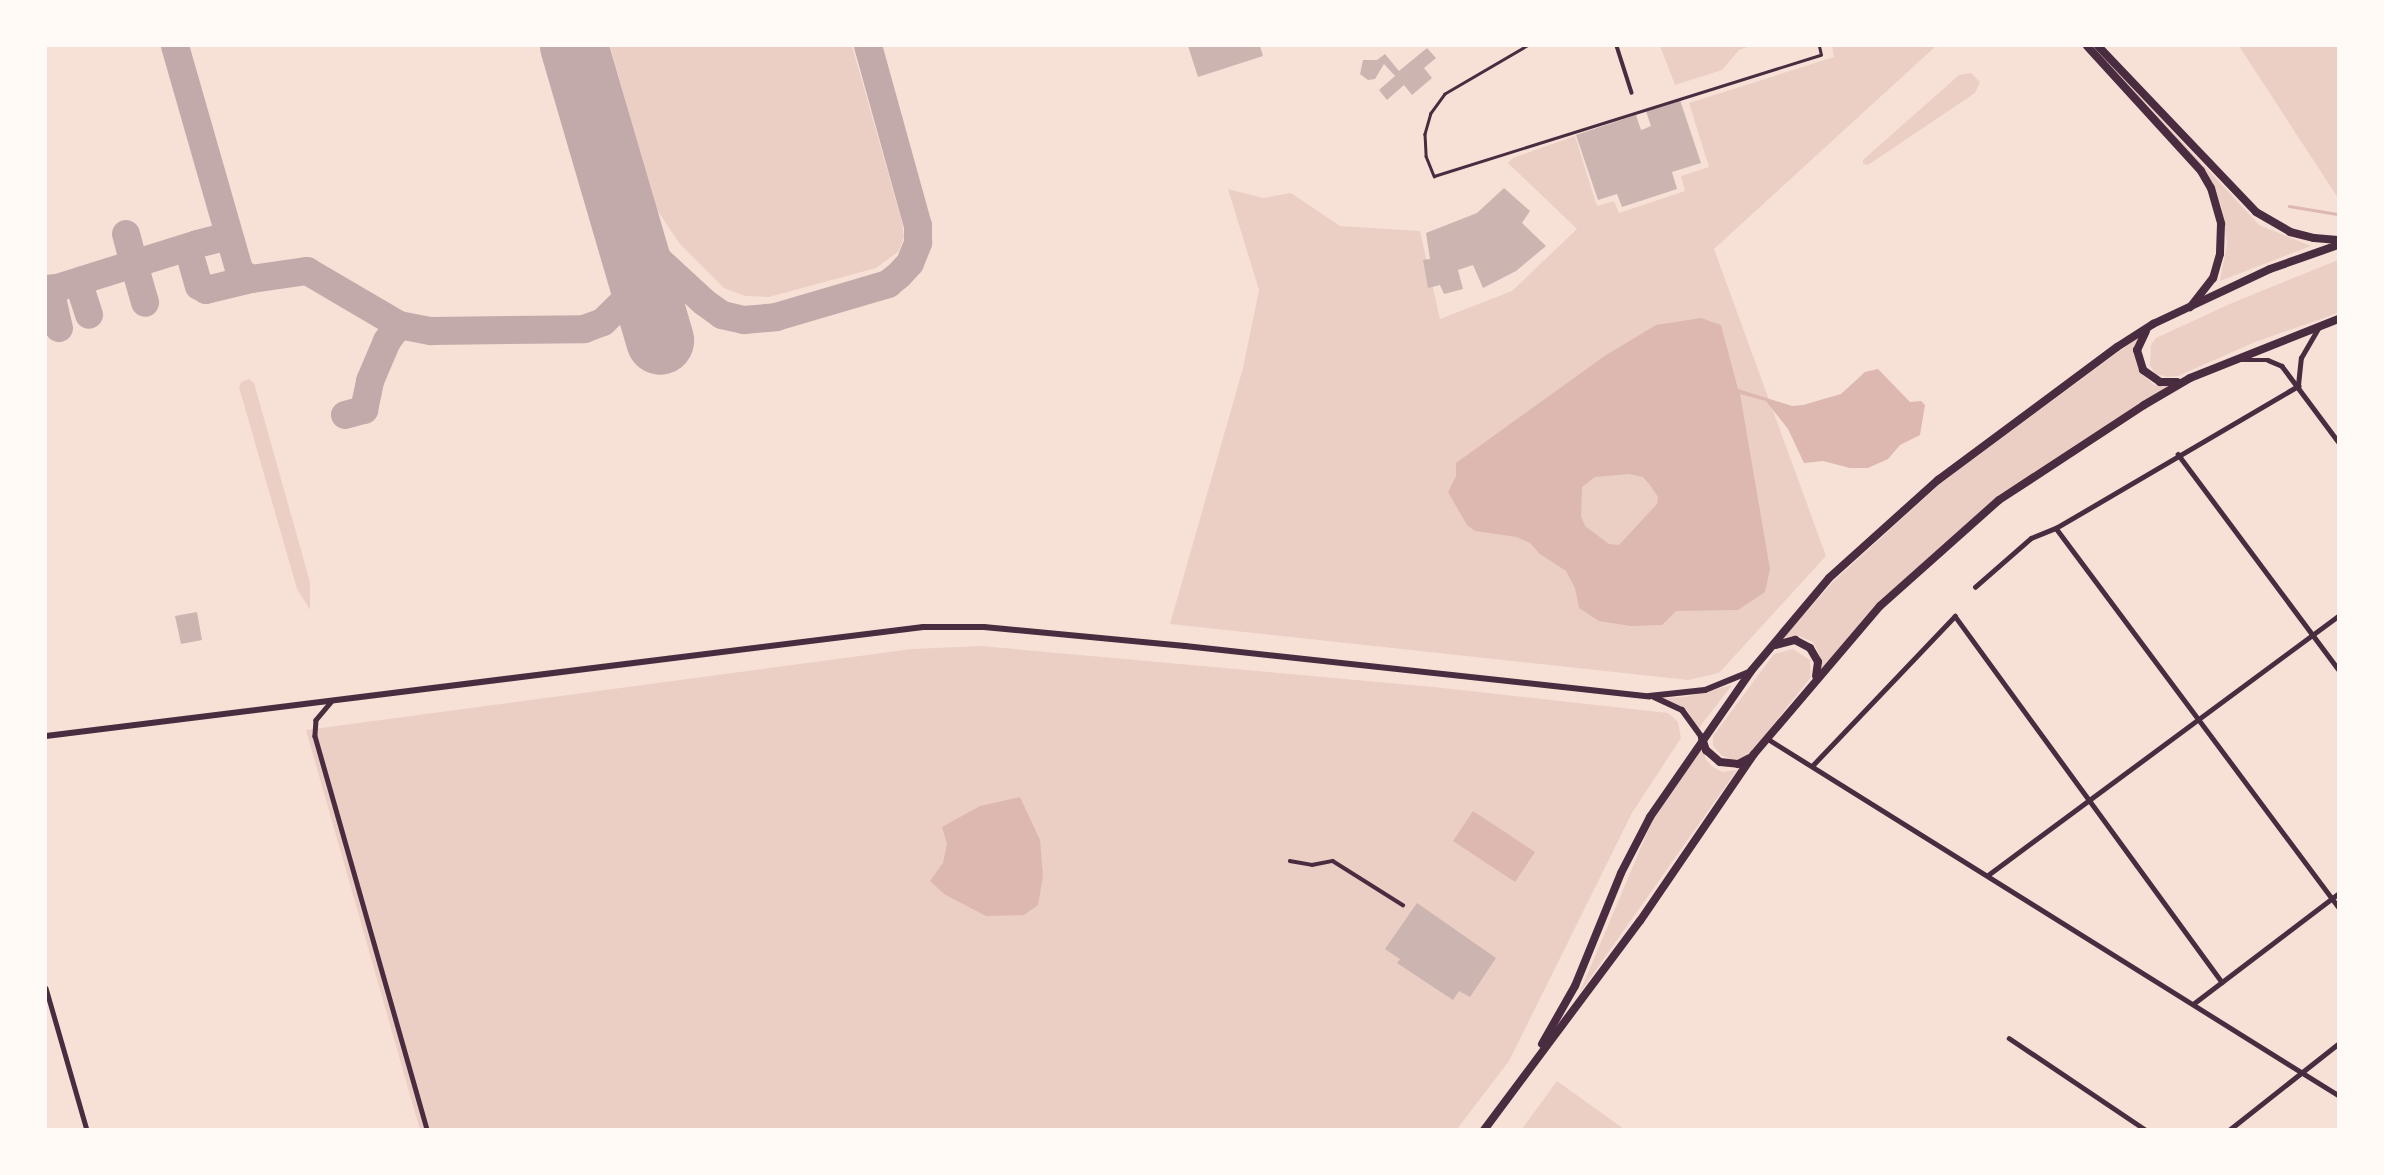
<!DOCTYPE html>
<style>
body{margin:0}
#map{position:relative;width:2384px;height:1175px;overflow:hidden;background:#f7e1d7;font-family:Roboto,sans-serif}
div>[style]{position:absolute}
[style*='--x']{left:calc(var(--x)*1px);top:calc(var(--y)*1px);width:calc(var(--w)*1px);rotate:calc(var(--a)*1deg)}
.green>*{inset:0;background:#ebcfc5}
.water>*{inset:0;background:#dcb8b0}
.stream>*{height:2.5px;margin:-1.25px;padding:0 1.25px;transform-origin:1.25px;border-radius:1.25px;background:#dcb8b0}
.taxiway>*{height:28px;margin:-14px;padding:0 14px;transform-origin:14px;border-radius:14px;background:#c3aaaa}
.runway>*{height:68px;margin:-34px;padding:0 34px;transform-origin:34px;border-radius:34px;background:#c3aaaa}
.building>*{inset:0;background:#ccb4b1}
.service>*{height:2.5px;margin:-1.25px;padding:0 1.25px;transform-origin:1.25px;border-radius:1.25px;background:#4a2c40}
.pedestrian>*{height:3.5px;margin:-1.75px;padding:0 1.75px;transform-origin:1.75px;border-radius:1.75px;background:#4a2c40}
.minor>*{height:4.5px;margin:-2.25px;padding:0 2.25px;transform-origin:2.25px;border-radius:2.25px;background:#4a2c40}
.tertiary>*{height:6px;margin:-3px;padding:0 3px;transform-origin:3px;border-radius:3px;background:#4a2c40}
.primary>*{height:8px;margin:-4px;padding:0 4px;transform-origin:4px;border-radius:4px;background:#4a2c40}
.trunk>*{height:8px;margin:-4px;padding:0 4px;transform-origin:4px;border-radius:4px;background:#4a2c40}
span{translate:-50% -50%;white-space:nowrap;text-align:center;line-height:1.15;-webkit-text-stroke:6px #fffaf5;paint-order:stroke}
.frame{position:absolute;inset:0;border:47px solid #fffaf5;pointer-events:none}
</style>
<div id="map">
<div class="green">
<div style="clip-path:polygon(610px 46px,852px 46px,902px 222px,904px 237px,899px 251px,876px 268px,769px 297px,745px 296px,724px 288px,680px 244px,657px 210px)"></div>
<div style="clip-path:polygon(1660px 46px,1750px 46px,1739px 50px,1722px 70px,1675px 85px)"></div>
<div style="clip-path:polygon(1832px 46px,1936px 46px,1714px 249px,1826px 556px,1719px 673px,1688px 680px,1170px 624px,1243px 368px,1259px 290px,1228px 189px,1263px 198px,1291px 193px,1340px 226px,1420px 231px,1440px 319px,1512px 291px,1577px 229px,1508px 163px,1513px 158px,1575px 136px,1597px 206px,1614px 201px,1619px 213px,1685px 191px,1681px 176px,1709px 167px,1689px 103px,1834px 57px)"></div>
<div style="clip-path:polygon(2090px 46px,2094px 46px,2259px 225px,2311px 246px,2220px 281px,2227px 243px,2221px 204px,2204px 171px)"></div>
<div style="clip-path:polygon(2239px 46px,2338px 46px,2338px 198px)"></div>
<div style="clip-path:polygon(1971px 73px,1980px 82px,1975px 93px,1868px 165px,1863px 164px,1863px 160px,1959px 75px)"></div>
<div style="clip-path:polygon(2338px 260px,2338px 313px,2255px 342px,2178px 376px,2167px 377px,2156px 374px,2150px 366px,2151px 345px,2156px 338px,2232px 303px)"></div>
<div style="clip-path:polygon(2141px 335px,2134px 352px,2140px 372px,2154px 385px,2172px 386px,1998px 498px,1942px 548px,1818px 673px,1820px 656px,1813px 642px,1799px 636px,1783px 638px,1834px 581px,1941px 483px)"></div>
<div style="clip-path:polygon(249px 379px,254px 383px,310px 582px,310px 610px,297px 589px,239px 387px,241px 382px)"></div>
<div style="clip-path:polygon(981px 646px,1434px 687px,1668px 713px,1678px 722px,1681px 738px,1632px 813px,1509px 1061px,1457px 1129px,420px 1130px,306px 730px,912px 649px)"></div>
<div style="clip-path:polygon(1793px 649px,1810px 660px,1811px 677px,1752px 751px,1745px 758px,1732px 760px,1721px 755px,1713px 746px,1713px 736px,1774px 654px)"></div>
<div style="clip-path:polygon(1732px 685px,1699px 728px,1685px 708px,1664px 698px,1685px 697px)"></div>
<div style="clip-path:polygon(1702px 747px,1706px 760px,1713px 767px,1722px 772px,1737px 770px,1579px 994px,1653px 819px)"></div>
<div style="clip-path:polygon(1557px 1081px,1624px 1129px,1522px 1129px)"></div>
</div>
<div class="water">
<div style="clip-path:polygon(evenodd,1701px 318px,1721px 325px,1738px 389px,1792px 406px,1803px 405px,1841px 394px,1865px 372px,1878px 369px,1910px 402px,1921px 401px,1925px 405px,1920px 435px,1900px 445px,1888px 459px,1868px 468px,1850px 468px,1823px 461px,1804px 463px,1788px 429px,1766px 401px,1740px 394px,1770px 569px,1765px 592px,1738px 610px,1676px 611px,1662px 625px,1631px 626px,1599px 621px,1579px 608px,1575px 588px,1566px 571px,1540px 554px,1530px 543px,1517px 537px,1475px 531px,1467px 525px,1448px 492px,1456px 476px,1456px 463px,1606px 355px,1656px 325px,1701px 318px,1629px 474px,1643px 477px,1650px 485px,1658px 497px,1657px 504px,1619px 545px,1609px 544px,1585px 526px,1581px 516px,1582px 487px,1595px 477px,1629px 474px)"></div>
<div style="clip-path:polygon(1020px 797px,1040px 840px,1043px 876px,1038px 905px,1024px 915px,986px 916px,944px 894px,930px 881px,943px 863px,947px 844px,942px 827px,980px 806px)"></div>
<div style="clip-path:polygon(1473px 811px,1535px 852px,1515px 882px,1453px 841px)"></div>
</div>
<div class="stream">
<div style="--x:2289;--y:206;--w:50;--a:9.3"></div>
</div>
<div class="taxiway">
<div style="--x:175;--y:46;--w:235;--a:74"></div>
<div style="--x:240;--y:272;--w:13;--a:32"></div>
<div style="--x:626;--y:230;--w:106;--a:42.7"></div>
<div style="--x:704;--y:302;--w:22;--a:36"></div>
<div style="--x:722;--y:315;--w:23;--a:13"></div>
<div style="--x:744;--y:320;--w:32;--a:-5"></div>
<div style="--x:776;--y:317;--w:117;--a:-16.4"></div>
<div style="--x:888;--y:284;--w:14;--a:-39"></div>
<div style="--x:899;--y:275;--w:16;--a:-47"></div>
<div style="--x:910;--y:263;--w:22;--a:-68"></div>
<div style="--x:918;--y:243;--w:17;--a:-90"></div>
<div style="--x:918;--y:226;--w:187;--a:-105.5"></div>
<div style="--x:126;--y:234;--w:24;--a:75"></div>
<div style="--x:132;--y:257;--w:9;--a:36"></div>
<div style="--x:139;--y:262;--w:9;--a:108"></div>
<div style="--x:136;--y:271;--w:33;--a:74"></div>
<div style="--x:192;--y:262;--w:25;--a:74"></div>
<div style="--x:199;--y:286;--w:8;--a:30"></div>
<div style="--x:206;--y:290;--w:46;--a:-13.7"></div>
<div style="--x:251;--y:279;--w:57;--a:-8.1"></div>
<div style="--x:307;--y:271;--w:107;--a:30.4"></div>
<div style="--x:399;--y:325;--w:33;--a:11"></div>
<div style="--x:431;--y:331;--w:153;--a:-0.7"></div>
<div style="--x:584;--y:329;--w:20;--a:-20"></div>
<div style="--x:603;--y:322;--w:30;--a:-45"></div>
<div style="--x:624;--y:301;--w:31;--a:-77"></div>
<div style="--x:631;--y:271;--w:41;--a:-97"></div>
<div style="--x:83;--y:280;--w:10;--a:101"></div>
<div style="--x:81;--y:290;--w:26;--a:72"></div>
<div style="--x:57;--y:288;--w:11;--a:117"></div>
<div style="--x:52;--y:298;--w:31;--a:77"></div>
<div style="--x:46;--y:289;--w:11;--a:-5"></div>
<div style="--x:57;--y:288;--w:147;--a:-17.4"></div>
<div style="--x:197;--y:244;--w:25;--a:-14"></div>
<div style="--x:221;--y:238;--w:10;--a:17"></div>
<div style="--x:345;--y:415;--w:20;--a:-15"></div>
<div style="--x:364;--y:410;--w:30;--a:-78"></div>
<div style="--x:370;--y:381;--w:43;--a:-67"></div>
<div style="--x:387;--y:341;--w:20;--a:-53"></div>
</div>
<div class="runway">
<div style="--x:574;--y:46;--w:307;--a:73.7"></div>
</div>
<div class="building">
<div style="clip-path:polygon(1188px 46px,1260px 46px,1263px 56px,1198px 77px)"></div>
<div style="clip-path:polygon(1427px 48px,1436px 58px,1424px 68px,1432px 78px,1412px 95px,1404px 85px,1387px 100px,1379px 90px,1395px 76px,1384px 64px,1375px 79px,1368px 80px,1360px 74px,1363px 60px,1377px 60px,1385px 54px,1399px 71px)"></div>
<div style="clip-path:polygon(1680px 100px,1701px 163px,1672px 172px,1677px 189px,1622px 207px,1617px 194px,1598px 200px,1576px 135px,1636px 115px,1641px 130px,1644px 129px,1651px 126px,1646px 111px)"></div>
<div style="clip-path:polygon(1504px 188px,1530px 211px,1522px 223px,1546px 246px,1516px 271px,1483px 288px,1473px 265px,1458px 270px,1463px 289px,1444px 294px,1440px 285px,1428px 288px,1423px 260px,1430px 259px,1426px 233px,1477px 213px)"></div>
<div style="clip-path:polygon(197px 612px,202px 640px,181px 644px,175px 616px)"></div>
<div style="clip-path:polygon(1417px 903px,1496px 958px,1470px 997px,1459px 991px,1453px 1000px,1397px 963px,1400px 959px,1385px 949px)"></div>
</div>
<div class="service">
<div style="--x:1527;--y:46;--w:95;--a:149.7"></div>
<div style="--x:1445;--y:94;--w:24;--a:126"></div>
<div style="--x:1431;--y:113;--w:22;--a:106"></div>
<div style="--x:1425;--y:134;--w:22;--a:87"></div>
<div style="--x:1426;--y:156;--w:22;--a:68"></div>
<div style="--x:1434;--y:176;--w:405;--a:-17.4"></div>
<div style="--x:1821;--y:55;--w:9;--a:-103"></div>
</div>
<div class="pedestrian">
<div style="--x:1617;--y:46;--w:49;--a:72.3"></div>
<div style="--x:1290;--y:861;--w:22;--a:10"></div>
<div style="--x:1312;--y:865;--w:21;--a:-11"></div>
<div style="--x:1333;--y:861;--w:83;--a:32.2"></div>
</div>
<div class="minor">
<div style="--x:2241;--y:360;--w:27;--a:0"></div>
<div style="--x:2268;--y:360;--w:15;--a:23"></div>
<div style="--x:2282;--y:366;--w:94;--a:53.3"></div>
<div style="--x:2298;--y:385;--w:27;--a:-84"></div>
<div style="--x:2301;--y:358;--w:34;--a:-60"></div>
<div style="--x:2178;--y:454;--w:268;--a:53.3"></div>
<div style="--x:2056;--y:528;--w:472;--a:53.3"></div>
<div style="--x:1975;--y:587;--w:74;--a:-41.2"></div>
<div style="--x:2031;--y:538;--w:27;--a:-22"></div>
<div style="--x:2056;--y:528;--w:281;--a:-30.4"></div>
<div style="--x:332;--y:701;--w:25;--a:130"></div>
<div style="--x:316;--y:720;--w:16;--a:94"></div>
<div style="--x:315;--y:736;--w:410;--a:74.1"></div>
<div style="--x:1768;--y:739;--w:672;--a:31.99"></div>
<div style="--x:1812;--y:766;--w:207;--a:-46.4"></div>
<div style="--x:1955;--y:616;--w:453;--a:53.9"></div>
<div style="--x:1988;--y:875;--w:435;--a:-36.5"></div>
<div style="--x:46;--y:988;--w:148;--a:73.9"></div>
<div style="--x:2193;--y:1004;--w:182;--a:-37.2"></div>
<div style="--x:2009;--y:1038;--w:165;--a:33.9"></div>
<div style="--x:2229;--y:1130;--w:139;--a:-38.3"></div>
</div>
<div class="tertiary">
<div style="--x:1654;--y:697;--w:31;--a:25"></div>
<div style="--x:1682;--y:710;--w:34;--a:54"></div>
<div style="--x:46;--y:736;--w:884;--a:-7.08"></div>
<div style="--x:923;--y:627;--w:61;--a:0"></div>
<div style="--x:984;--y:627;--w:202;--a:5.4"></div>
<div style="--x:1185;--y:646;--w:467;--a:6.2"></div>
<div style="--x:1649;--y:696;--w:56;--a:-6.1"></div>
<div style="--x:1705;--y:690;--w:48;--a:-22.2"></div>
</div>
<div class="primary">
<div style="--x:2087;--y:46;--w:169;--a:47.6"></div>
<div style="--x:2201;--y:171;--w:20;--a:60"></div>
<div style="--x:2211;--y:188;--w:37;--a:74"></div>
<div style="--x:2221;--y:224;--w:30;--a:92"></div>
<div style="--x:2220;--y:254;--w:25;--a:106"></div>
<div style="--x:2213;--y:278;--w:37;--a:128"></div>
<div style="--x:2098;--y:46;--w:229;--a:46.4"></div>
<div style="--x:2256;--y:212;--w:39;--a:30"></div>
<div style="--x:2290;--y:232;--w:25;--a:14"></div>
<div style="--x:2314;--y:238;--w:24;--a:5"></div>
</div>
<div class="trunk">
<div style="--x:2146;--y:331;--w:21;--a:115"></div>
<div style="--x:2137;--y:350;--w:21;--a:73"></div>
<div style="--x:2143;--y:370;--w:21;--a:35"></div>
<div style="--x:2160;--y:382;--w:17;--a:0"></div>
<div style="--x:1776;--y:645;--w:20;--a:-15"></div>
<div style="--x:1795;--y:640;--w:17;--a:28"></div>
<div style="--x:1810;--y:648;--w:16;--a:60"></div>
<div style="--x:1818;--y:662;--w:14;--a:98"></div>
<div style="--x:1702;--y:738;--w:13;--a:72"></div>
<div style="--x:1706;--y:750;--w:18;--a:41"></div>
<div style="--x:1720;--y:762;--w:18;--a:6"></div>
<div style="--x:1738;--y:764;--w:13;--a:-27"></div>
<div style="--x:1542;--y:1044;--w:67;--a:-60.4"></div>
<div style="--x:1575;--y:986;--w:122;--a:-67.8"></div>
<div style="--x:1621;--y:873;--w:63;--a:-62.6"></div>
<div style="--x:1650;--y:817;--w:178;--a:-55.3"></div>
<div style="--x:1751;--y:671;--w:121;--a:-50"></div>
<div style="--x:1829;--y:578;--w:147;--a:-42"></div>
<div style="--x:1938;--y:480;--w:223;--a:-36.6"></div>
<div style="--x:2117;--y:347;--w:43;--a:-32.6"></div>
<div style="--x:2153;--y:324;--w:129;--a:-25.2"></div>
<div style="--x:2270;--y:269;--w:72;--a:-19.4"></div>
<div style="--x:1484;--y:1130;--w:261;--a:-53.3"></div>
<div style="--x:1640;--y:921;--w:202;--a:-55.7"></div>
<div style="--x:1754;--y:754;--w:194;--a:-49.6"></div>
<div style="--x:1880;--y:606;--w:159;--a:-41.7"></div>
<div style="--x:1999;--y:500;--w:173;--a:-33.2"></div>
<div style="--x:2144;--y:405;--w:53;--a:-30.4"></div>
<div style="--x:2190;--y:378;--w:159;--a:-21.7"></div>
</div>
<div class="frame"></div>
</div>
